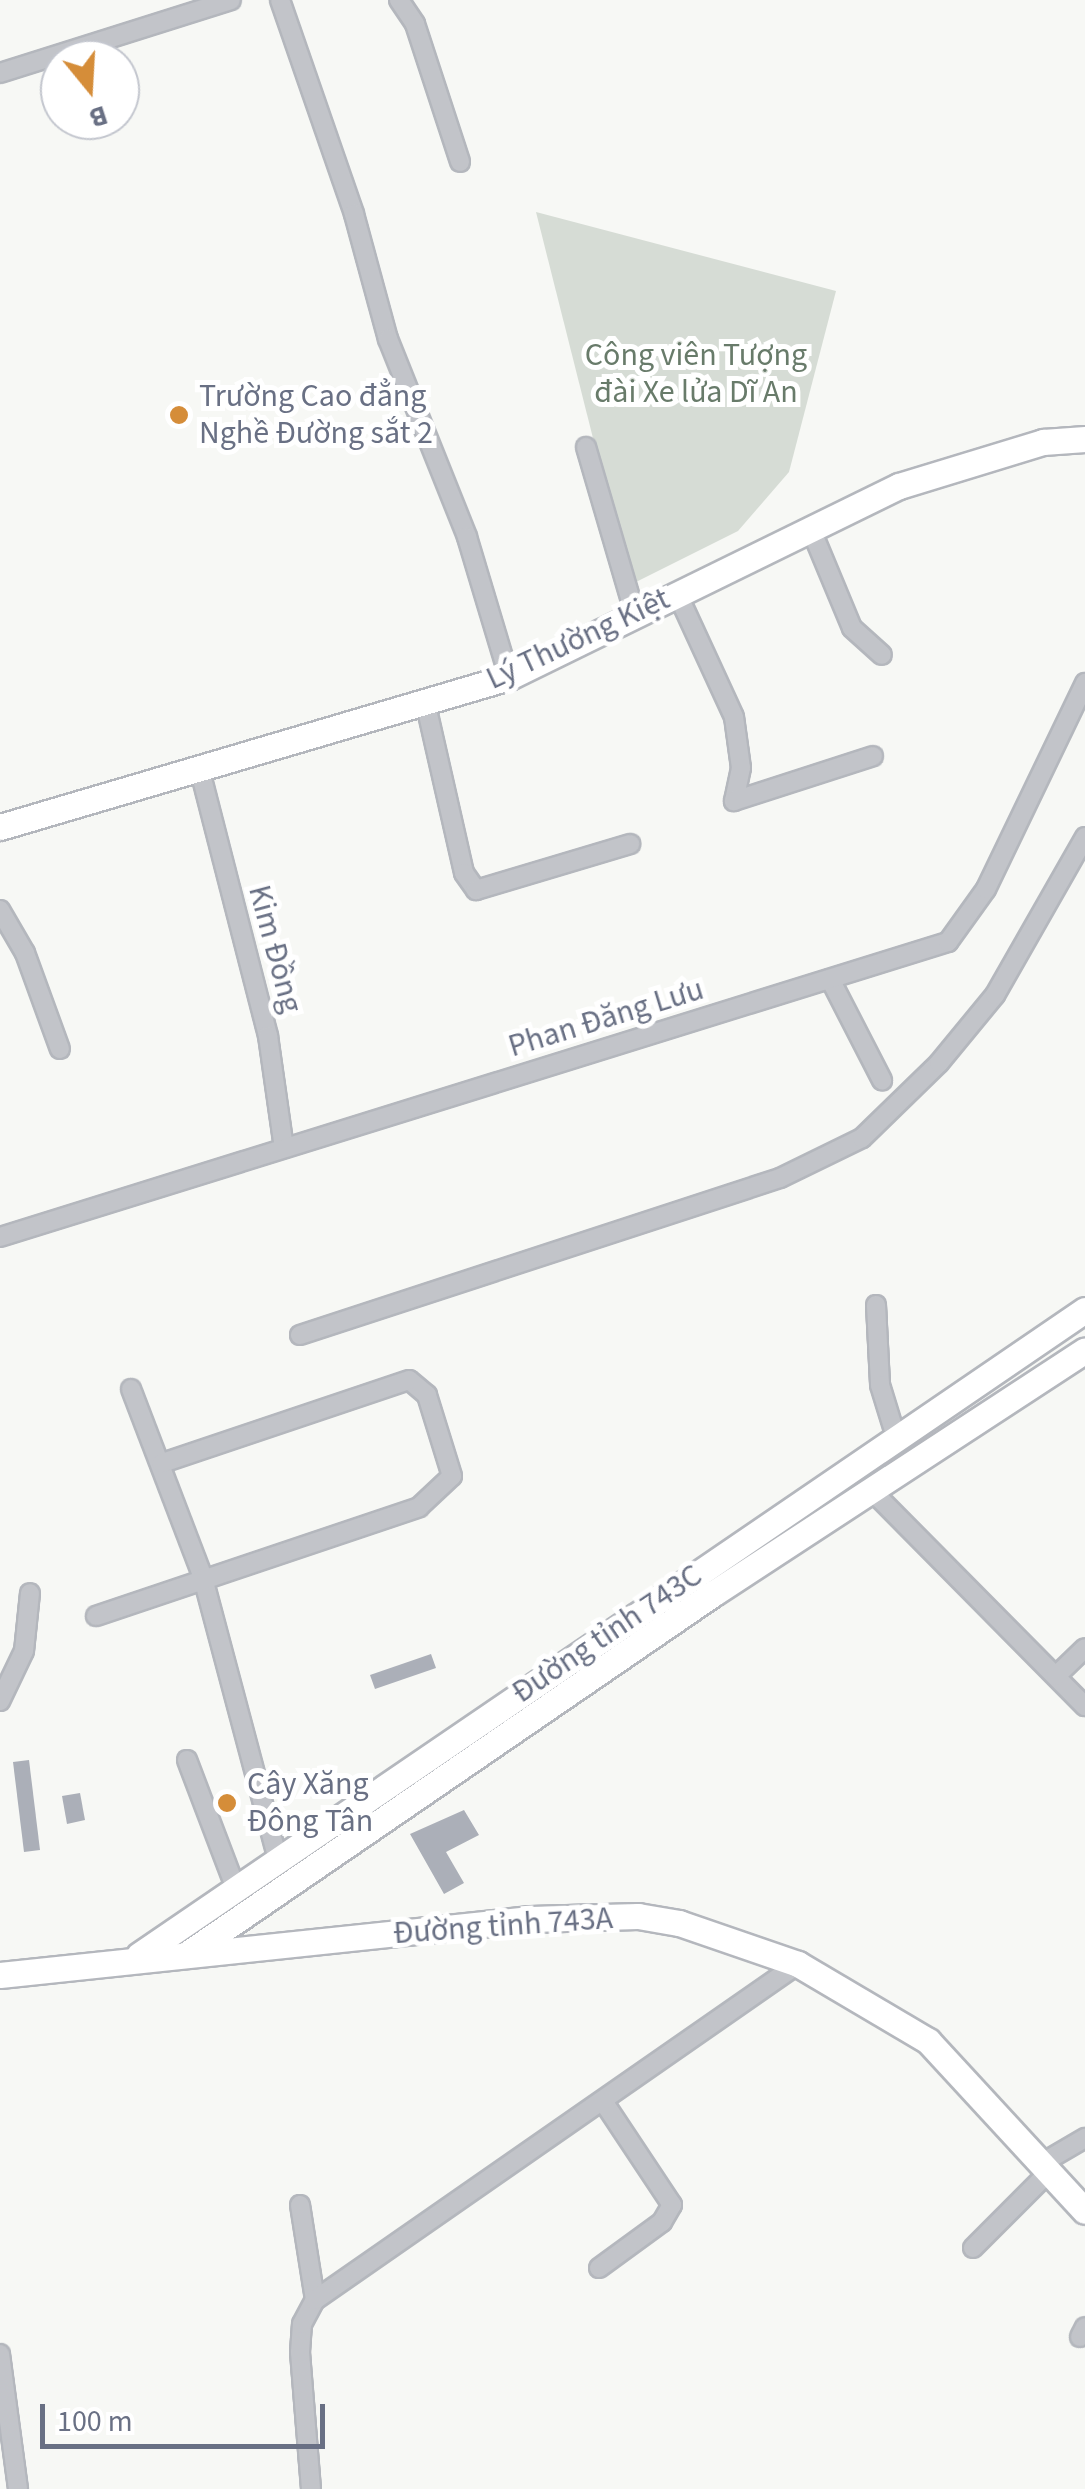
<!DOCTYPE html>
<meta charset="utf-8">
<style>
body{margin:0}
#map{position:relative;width:1085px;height:2489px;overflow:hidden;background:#f7f8f5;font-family:"Source Sans 3",sans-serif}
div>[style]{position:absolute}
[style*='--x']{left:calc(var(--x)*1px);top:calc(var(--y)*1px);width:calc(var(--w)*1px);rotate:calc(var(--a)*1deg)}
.green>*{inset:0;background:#d6dcd5}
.building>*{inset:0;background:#abafb8}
.roads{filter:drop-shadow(2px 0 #b4b7bd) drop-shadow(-2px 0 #b4b7bd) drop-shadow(0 2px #b4b7bd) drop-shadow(0 -2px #b4b7bd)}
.minor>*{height:18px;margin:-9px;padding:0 9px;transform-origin:9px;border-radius:9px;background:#c2c4c9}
.secondary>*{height:25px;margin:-12.5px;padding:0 12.5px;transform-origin:12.5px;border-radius:12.5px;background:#fff}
.dots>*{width:28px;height:28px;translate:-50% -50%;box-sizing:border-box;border:5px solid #fff;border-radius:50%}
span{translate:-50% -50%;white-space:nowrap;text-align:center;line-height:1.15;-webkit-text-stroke:10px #fff;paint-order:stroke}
.park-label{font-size:32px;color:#687b6a}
.poi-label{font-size:32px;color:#697084}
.left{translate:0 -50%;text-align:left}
.street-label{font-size:32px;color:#697084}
.north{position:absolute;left:40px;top:40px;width:100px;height:100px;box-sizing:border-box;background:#fff;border:2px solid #c3c6ce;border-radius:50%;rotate:162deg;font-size:28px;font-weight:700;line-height:40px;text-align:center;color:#697084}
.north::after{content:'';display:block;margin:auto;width:35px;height:45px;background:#d58d39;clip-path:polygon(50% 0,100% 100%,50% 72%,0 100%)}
.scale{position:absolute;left:40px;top:2404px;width:285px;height:45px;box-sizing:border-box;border:5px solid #697084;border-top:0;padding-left:12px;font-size:30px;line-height:35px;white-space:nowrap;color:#697084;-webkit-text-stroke:8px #fff;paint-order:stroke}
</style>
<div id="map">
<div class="green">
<div style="clip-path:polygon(536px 212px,836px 291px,789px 472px,738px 531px,630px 585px)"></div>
</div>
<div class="building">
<div style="clip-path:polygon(431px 1654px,436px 1668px,375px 1689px,370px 1675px)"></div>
<div style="clip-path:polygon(29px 1760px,40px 1850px,24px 1852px,13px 1762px)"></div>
<div style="clip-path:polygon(80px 1793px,85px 1820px,67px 1824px,62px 1796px)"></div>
<div style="clip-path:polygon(464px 1810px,479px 1835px,446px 1852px,464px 1883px,444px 1894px,410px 1834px)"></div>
</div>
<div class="roads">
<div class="minor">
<div style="--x:280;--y:0;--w:226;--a:70.9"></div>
<div style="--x:354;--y:214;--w:130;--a:74.8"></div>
<div style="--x:388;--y:339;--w:213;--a:68.2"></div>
<div style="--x:467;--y:537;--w:146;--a:73.3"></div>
<div style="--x:399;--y:0;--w:29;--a:56"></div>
<div style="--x:415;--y:24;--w:145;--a:71.9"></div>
<div style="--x:0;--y:73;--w:242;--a:-17.5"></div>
<div style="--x:586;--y:447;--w:175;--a:73.7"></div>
<div style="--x:810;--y:527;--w:109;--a:67.4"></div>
<div style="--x:852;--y:628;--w:40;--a:42"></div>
<div style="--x:677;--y:593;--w:136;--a:65.3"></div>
<div style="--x:734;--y:717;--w:51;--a:82.2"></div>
<div style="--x:741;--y:768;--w:34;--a:102"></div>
<div style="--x:734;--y:801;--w:146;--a:-17.9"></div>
<div style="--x:425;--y:701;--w:176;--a:77.2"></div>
<div style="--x:464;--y:873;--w:21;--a:55"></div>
<div style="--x:476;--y:890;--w:161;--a:-16.6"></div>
<div style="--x:199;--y:767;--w:278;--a:75.6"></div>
<div style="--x:268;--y:1036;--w:113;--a:81.9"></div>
<div style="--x:0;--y:910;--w:50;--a:59.8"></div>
<div style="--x:25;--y:953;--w:102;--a:70"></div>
<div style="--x:830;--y:979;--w:114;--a:62.8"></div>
<div style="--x:0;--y:1237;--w:993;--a:-17.29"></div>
<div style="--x:948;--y:942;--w:65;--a:-54.4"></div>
<div style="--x:986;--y:889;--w:229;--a:-64.3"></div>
<div style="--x:876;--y:1305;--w:80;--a:87.1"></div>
<div style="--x:880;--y:1385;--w:54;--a:72.9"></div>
<div style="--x:300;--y:1335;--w:505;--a:-18.11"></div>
<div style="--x:780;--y:1178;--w:91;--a:-26"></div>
<div style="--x:862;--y:1138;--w:107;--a:-44.2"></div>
<div style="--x:939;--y:1063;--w:88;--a:-50.5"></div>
<div style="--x:995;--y:995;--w:182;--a:-60.3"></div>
<div style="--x:131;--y:1389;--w:202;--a:69.1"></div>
<div style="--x:203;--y:1578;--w:292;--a:75.1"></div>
<div style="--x:872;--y:1491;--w:303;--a:45.3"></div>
<div style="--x:96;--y:1616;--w:341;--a:-18.6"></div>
<div style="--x:419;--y:1507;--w:45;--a:-43.2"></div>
<div style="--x:452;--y:1476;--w:85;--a:-107.2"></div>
<div style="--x:427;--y:1395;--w:23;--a:-140"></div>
<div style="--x:409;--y:1380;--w:261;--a:161.4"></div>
<div style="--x:1056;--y:1676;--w:40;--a:-44"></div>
<div style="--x:0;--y:1701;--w:55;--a:-64.4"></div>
<div style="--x:24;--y:1651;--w:58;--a:-84.1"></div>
<div style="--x:187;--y:1760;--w:138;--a:69.2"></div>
<div style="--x:1044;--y:2162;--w:48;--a:-30.3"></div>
<div style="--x:300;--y:2205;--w:96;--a:81"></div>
<div style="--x:973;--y:2248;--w:110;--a:-45"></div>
<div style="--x:599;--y:2268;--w:78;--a:-36.1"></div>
<div style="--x:662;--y:2222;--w:20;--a:-60"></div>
<div style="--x:672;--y:2205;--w:121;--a:-123.6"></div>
<div style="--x:1080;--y:2337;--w:11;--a:-63"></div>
<div style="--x:0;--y:2354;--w:136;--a:82.4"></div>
<div style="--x:311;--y:2489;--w:137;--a:-94.6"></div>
<div style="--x:300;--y:2352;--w:28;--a:-86"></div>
<div style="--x:302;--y:2324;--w:27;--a:-62"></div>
<div style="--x:315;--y:2300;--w:588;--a:-34.82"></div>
</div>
<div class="secondary">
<div style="--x:0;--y:827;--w:531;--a:-16.42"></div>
<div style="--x:509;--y:677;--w:434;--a:-26.1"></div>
<div style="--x:899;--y:486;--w:151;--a:-17"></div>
<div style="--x:1043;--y:442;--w:42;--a:-4.1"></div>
<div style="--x:190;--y:1952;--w:635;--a:-34.42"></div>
<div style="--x:714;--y:1593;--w:443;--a:-33.2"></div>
<div style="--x:139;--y:1955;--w:1145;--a:-34.29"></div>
<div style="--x:0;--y:1975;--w:533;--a:-6.03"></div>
<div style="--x:530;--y:1919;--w:108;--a:-1.6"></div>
<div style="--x:638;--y:1916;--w:42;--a:9.7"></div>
<div style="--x:679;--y:1923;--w:126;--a:19"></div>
<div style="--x:798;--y:1964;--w:151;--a:30.6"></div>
<div style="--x:928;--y:2041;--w:231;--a:47.3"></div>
</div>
</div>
<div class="dots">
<div style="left:179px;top:415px;background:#d58d39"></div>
<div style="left:227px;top:1803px;background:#d58d39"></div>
</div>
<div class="park-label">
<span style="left:696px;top:374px">Công viên Tượng<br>đài Xe lửa Dĩ An</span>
</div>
<div class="poi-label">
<span class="left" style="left:199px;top:415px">Trường Cao đẳng<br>Nghề Đường sắt 2</span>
<span class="left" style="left:247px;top:1803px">Cây Xăng<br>Đông Tân</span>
</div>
<div class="street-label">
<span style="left:578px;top:639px;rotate:-25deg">Lý Thường Kiệt</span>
<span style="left:275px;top:949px;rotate:75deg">Kim Đồng</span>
<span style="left:606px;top:1018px;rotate:-17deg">Phan Đăng Lưu</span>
<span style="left:607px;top:1634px;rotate:-34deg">Đường tỉnh 743C</span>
<span style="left:503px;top:1926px;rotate:-4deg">Đường tỉnh 743A</span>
</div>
<div class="north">B</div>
<div class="scale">100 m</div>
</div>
